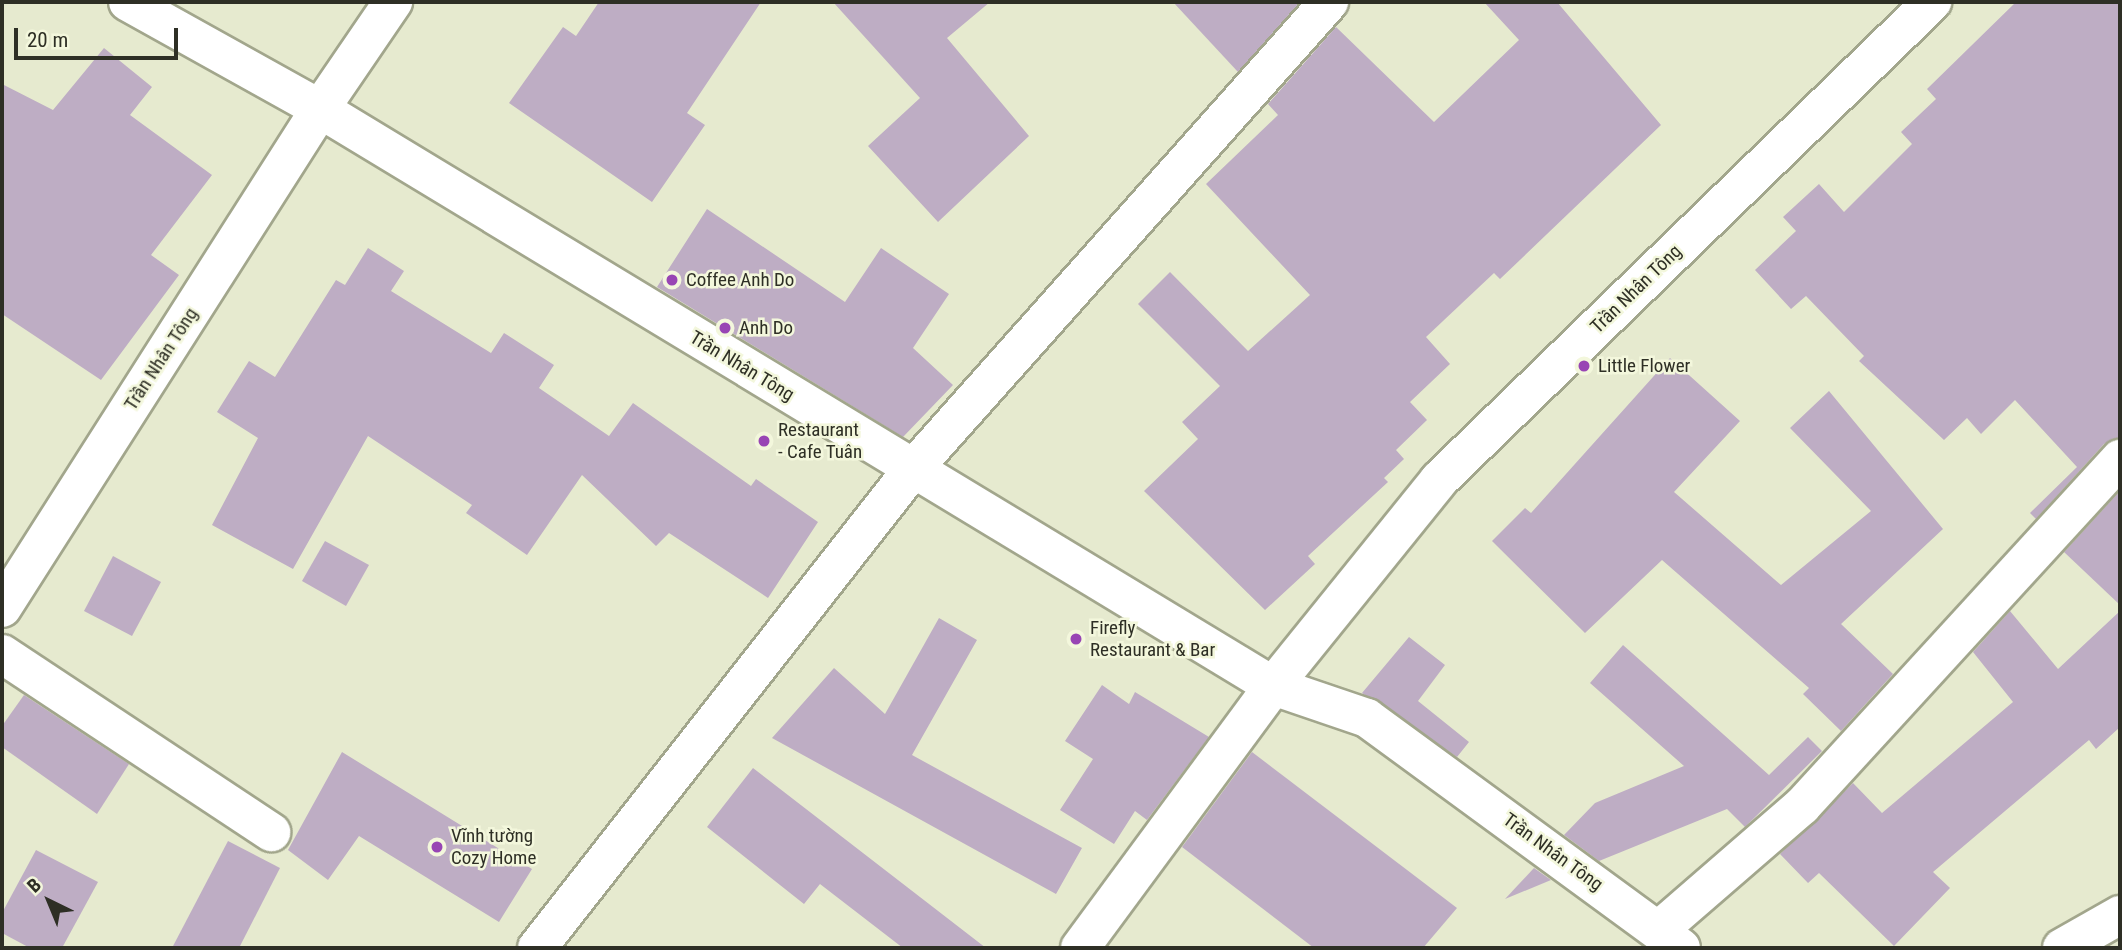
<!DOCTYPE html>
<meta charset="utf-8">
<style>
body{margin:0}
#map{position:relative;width:2122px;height:950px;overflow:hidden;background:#e6eacf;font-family:"Roboto Condensed",sans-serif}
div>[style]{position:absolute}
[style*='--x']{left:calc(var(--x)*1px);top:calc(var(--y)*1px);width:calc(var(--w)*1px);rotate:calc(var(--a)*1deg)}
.building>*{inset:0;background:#beadc4}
.roads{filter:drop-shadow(2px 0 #a2a68c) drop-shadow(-2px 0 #a2a68c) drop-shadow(0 2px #a2a68c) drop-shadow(0 -2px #a2a68c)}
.street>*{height:38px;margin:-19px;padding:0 19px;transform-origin:19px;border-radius:19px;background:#fff}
.secondary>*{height:38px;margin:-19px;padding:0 19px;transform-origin:19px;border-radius:19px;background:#fff}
.dots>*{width:19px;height:19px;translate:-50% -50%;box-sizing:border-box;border:4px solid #f3f7dc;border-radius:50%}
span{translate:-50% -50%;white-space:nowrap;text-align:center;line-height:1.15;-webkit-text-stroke:5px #f3f7dc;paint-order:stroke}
.poi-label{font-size:19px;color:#2e2f25}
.left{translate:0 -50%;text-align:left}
.street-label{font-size:19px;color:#2e2f25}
.frame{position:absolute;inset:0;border:4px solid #2e2f25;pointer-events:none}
.north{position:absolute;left:14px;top:866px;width:70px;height:70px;-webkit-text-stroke:5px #f3f7dc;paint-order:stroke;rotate:317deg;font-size:19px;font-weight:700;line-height:28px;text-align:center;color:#2e2f25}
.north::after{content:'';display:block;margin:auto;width:24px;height:32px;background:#2e2f25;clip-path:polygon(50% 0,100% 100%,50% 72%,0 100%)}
.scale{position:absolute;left:14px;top:28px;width:164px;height:32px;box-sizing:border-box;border:4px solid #2e2f25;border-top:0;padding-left:9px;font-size:21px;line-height:24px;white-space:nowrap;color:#2e2f25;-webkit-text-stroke:5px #f3f7dc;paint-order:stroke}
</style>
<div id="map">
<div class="building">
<div style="clip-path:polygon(599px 2px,761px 2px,687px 113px,705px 125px,652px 202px,509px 103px,563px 27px,576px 36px)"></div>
<div style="clip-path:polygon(833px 2px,990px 2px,947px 38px,1029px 136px,938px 222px,868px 146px,920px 98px)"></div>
<div style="clip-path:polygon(1173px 2px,1300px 2px,1238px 72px)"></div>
<div style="clip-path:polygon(1484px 2px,1557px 2px,1661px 125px,1500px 279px,1494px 273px,1426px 337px,1450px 364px,1410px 402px,1427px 420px,1396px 450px,1404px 459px,1384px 478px,1388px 482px,1308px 556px,1315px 564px,1265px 610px,1144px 491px,1198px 439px,1182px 422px,1220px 386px,1138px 304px,1170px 272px,1248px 351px,1310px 295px,1206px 184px,1278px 115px,1268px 104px,1336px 27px,1434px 122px,1519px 40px)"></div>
<div style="clip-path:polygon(2016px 2px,2120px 2px,2120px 438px,2104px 444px,2036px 519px,2030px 513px,2077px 467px,2015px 400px,1981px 434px,1967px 418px,1944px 440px,1859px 361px,1864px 356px,1806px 296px,1791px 309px,1755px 270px,1796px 231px,1783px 217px,1819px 184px,1844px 212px,1912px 144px,1901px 132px,1936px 99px,1927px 89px)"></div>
<div style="clip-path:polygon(104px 48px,152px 87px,130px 115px,212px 175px,151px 255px,179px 275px,101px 380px,2px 314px,2px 84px,53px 110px)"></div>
<div style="clip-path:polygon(707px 209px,845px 302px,881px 248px,949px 294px,913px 348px,953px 385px,903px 437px,657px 287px)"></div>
<div style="clip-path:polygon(368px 248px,404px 271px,391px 291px,491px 353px,504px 333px,554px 365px,539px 388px,609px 436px,633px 403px,751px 486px,756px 479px,818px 522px,768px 598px,669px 533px,656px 546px,582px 475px,527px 555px,466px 513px,472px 505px,368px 436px,293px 569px,212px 525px,258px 438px,217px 412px,249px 361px,275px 377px,336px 280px,345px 285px)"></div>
<div style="clip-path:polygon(1670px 358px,1740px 421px,1674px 492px,1781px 585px,1871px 511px,1790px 428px,1829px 391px,1943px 529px,1841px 624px,1893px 674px,1841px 731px,1803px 694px,1809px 688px,1662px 560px,1585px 633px,1492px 541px,1525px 508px,1531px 513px)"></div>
<div style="clip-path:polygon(2120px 491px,2120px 605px,2064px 552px)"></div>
<div style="clip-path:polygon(325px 541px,369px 565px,346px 606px,302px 581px)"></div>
<div style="clip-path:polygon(113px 556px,161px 582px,132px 636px,84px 611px)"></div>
<div style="clip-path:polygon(2010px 611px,2058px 669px,2120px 611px,2120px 727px,2096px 749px,2089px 740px,1933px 872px,1950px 888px,1894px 946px,1819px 873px,1808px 883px,1780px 854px,1853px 783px,1882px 813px,2013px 702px,1973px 652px)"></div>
<div style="clip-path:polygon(939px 618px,977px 640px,912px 755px,1082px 848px,1056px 894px,772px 738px,834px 668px,885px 714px)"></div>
<div style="clip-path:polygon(1409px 637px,1445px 665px,1418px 701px,1469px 742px,1457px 757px,1362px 693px)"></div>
<div style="clip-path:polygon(1623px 645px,1769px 775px,1808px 737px,1822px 751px,1745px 827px,1727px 809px,1599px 861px,1564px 835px,1595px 803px,1684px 766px,1590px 683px)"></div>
<div style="clip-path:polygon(1102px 685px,1129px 704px,1135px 692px,1209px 737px,1147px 820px,1135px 811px,1114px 844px,1060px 810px,1093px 759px,1065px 741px)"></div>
<div style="clip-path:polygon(24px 695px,129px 764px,97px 814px,2px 747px,2px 726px)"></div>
<div style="clip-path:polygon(342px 752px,532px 869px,499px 922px,359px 836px,328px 880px,288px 850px)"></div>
<div style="clip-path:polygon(1252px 752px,1457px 908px,1423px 948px,1314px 948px,1182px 847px)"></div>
<div style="clip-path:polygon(753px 768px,986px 948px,903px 948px,820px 884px,804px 904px,707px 827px)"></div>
<div style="clip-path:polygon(228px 841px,280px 868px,239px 948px,172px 948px)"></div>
<div style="clip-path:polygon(36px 850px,98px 882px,62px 948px,30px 948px,2px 933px,2px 913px)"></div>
<div style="clip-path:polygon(1534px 868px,1551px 880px,1505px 899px)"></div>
</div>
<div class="roads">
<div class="street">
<div style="--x:128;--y:2;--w:220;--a:29.1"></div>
<div style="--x:320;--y:109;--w:130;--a:-55.7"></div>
<div style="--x:2;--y:608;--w:592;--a:-57.49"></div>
<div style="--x:320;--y:109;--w:1114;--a:31.19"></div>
<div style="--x:1273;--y:686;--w:99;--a:18.8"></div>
<div style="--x:1367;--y:718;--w:389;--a:36.2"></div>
<div style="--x:1660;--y:929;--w:188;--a:-40.9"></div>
<div style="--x:1802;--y:806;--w:471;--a:-47.5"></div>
<div style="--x:537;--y:948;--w:608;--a:-51.89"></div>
<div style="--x:912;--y:470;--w:627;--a:-48.3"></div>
<div style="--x:1080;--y:948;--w:325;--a:-53.6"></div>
<div style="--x:1273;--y:686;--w:265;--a:-51.1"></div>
<div style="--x:1439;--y:480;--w:687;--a:-44.11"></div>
<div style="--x:2062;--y:948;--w:67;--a:-29.6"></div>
</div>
<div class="secondary">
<div style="--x:2;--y:654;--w:323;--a:33.5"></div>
</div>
</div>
<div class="dots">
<div style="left:672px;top:280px;background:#9845b4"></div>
<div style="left:725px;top:328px;background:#9845b4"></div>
<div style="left:1584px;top:366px;background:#9845b4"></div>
<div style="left:764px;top:441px;background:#9845b4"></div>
<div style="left:1076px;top:639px;background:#9845b4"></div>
<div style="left:437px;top:847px;background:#9845b4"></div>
</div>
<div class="poi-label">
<span class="left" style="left:686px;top:280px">Coffee Anh Do</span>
<span class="left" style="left:739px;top:328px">Anh Do</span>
<span class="left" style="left:1598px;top:366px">Little Flower</span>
<span class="left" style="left:778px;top:441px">Restaurant<br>- Cafe Tuân</span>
<span class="left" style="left:1090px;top:639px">Firefly<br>Restaurant &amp; Bar</span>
<span class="left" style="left:451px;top:847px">Vĩnh tường<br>Cozy Home</span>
</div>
<div class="street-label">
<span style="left:1636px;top:289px;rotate:-44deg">Trần Nhân Tông</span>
<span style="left:161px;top:359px;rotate:-57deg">Trần Nhân Tông</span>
<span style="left:742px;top:366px;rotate:31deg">Trần Nhân Tông</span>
<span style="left:1553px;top:852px;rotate:36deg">Trần Nhân Tông</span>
</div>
<div class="frame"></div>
<div class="north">B</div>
<div class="scale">20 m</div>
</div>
